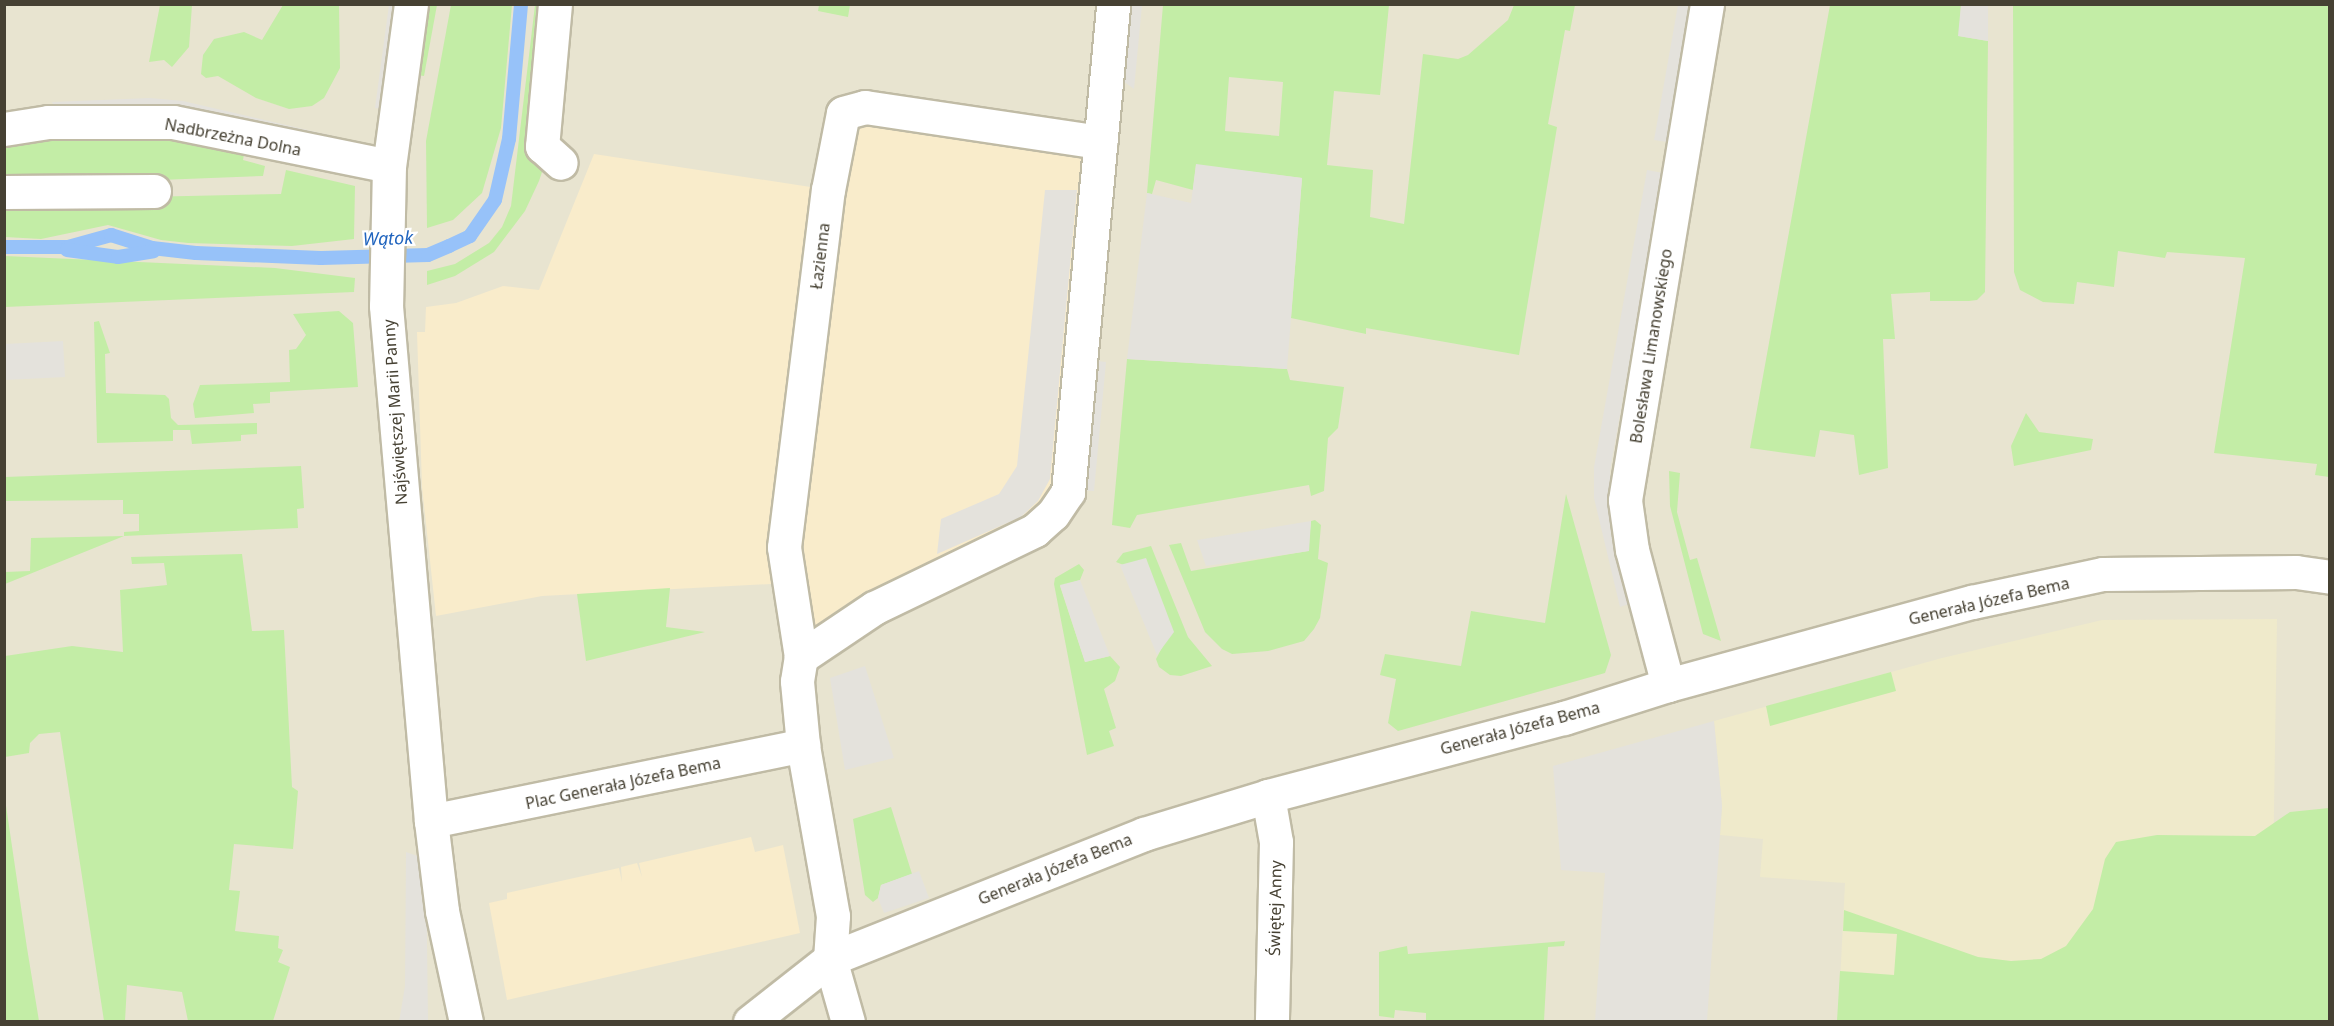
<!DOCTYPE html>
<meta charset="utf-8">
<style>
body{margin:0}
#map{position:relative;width:2334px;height:1026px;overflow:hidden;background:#f4f1e3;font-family:"Noto Sans",sans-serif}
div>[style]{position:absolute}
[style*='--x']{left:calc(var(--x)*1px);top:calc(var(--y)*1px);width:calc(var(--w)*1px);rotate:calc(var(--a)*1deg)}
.residential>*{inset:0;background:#e8e4d0}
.commercial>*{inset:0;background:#f9eccb}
.education>*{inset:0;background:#efeacb}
.green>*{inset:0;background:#c3eda6}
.parking>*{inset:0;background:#e4e2dc}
.stream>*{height:14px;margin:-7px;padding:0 7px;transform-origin:7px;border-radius:7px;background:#97c2f9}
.roads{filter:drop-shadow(2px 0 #c0bba5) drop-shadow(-2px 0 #c0bba5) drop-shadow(0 2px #c0bba5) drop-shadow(0 -2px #c0bba5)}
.street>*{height:33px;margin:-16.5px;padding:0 16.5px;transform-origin:16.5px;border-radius:16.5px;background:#fff}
span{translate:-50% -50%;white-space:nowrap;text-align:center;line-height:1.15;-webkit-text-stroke:4.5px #fff;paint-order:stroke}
.street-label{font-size:16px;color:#464133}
.water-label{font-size:18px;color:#2064be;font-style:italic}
.frame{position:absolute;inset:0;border:6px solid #464133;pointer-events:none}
</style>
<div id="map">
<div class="residential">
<div style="clip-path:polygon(5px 5px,2329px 5px,2329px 1021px,5px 1021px)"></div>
</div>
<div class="commercial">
<div style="clip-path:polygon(843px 113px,1100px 142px,1068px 492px,801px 657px,789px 583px,542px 596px,436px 616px,422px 487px,417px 332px,425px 332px,426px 307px,456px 303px,503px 286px,539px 290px,594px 154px,817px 188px)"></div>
<div style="clip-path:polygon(751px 837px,755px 852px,783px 845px,800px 933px,507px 1000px,489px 903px,507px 899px,507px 893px,619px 868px,622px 882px,621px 867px,637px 863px,642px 877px,639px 863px)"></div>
</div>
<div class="education">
<div style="clip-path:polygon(2277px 619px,2271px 1001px,1840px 982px,1845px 883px,1760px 877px,1763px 839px,1720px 835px,1722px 806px,1714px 721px,1942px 658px,2102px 620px)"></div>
</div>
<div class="green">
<div style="clip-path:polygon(160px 5px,192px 5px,189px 47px,172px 67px,164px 60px,149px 62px)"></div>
<div style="clip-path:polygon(283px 5px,339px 5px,340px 68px,324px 98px,312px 106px,289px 109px,256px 98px,218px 76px,206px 78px,201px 74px,203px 55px,214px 39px,244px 32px,262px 40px)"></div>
<div style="clip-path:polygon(430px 5px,437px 5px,424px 76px,417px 75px)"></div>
<div style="clip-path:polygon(451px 5px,512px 5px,501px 128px,482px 193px,453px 220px,427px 228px,426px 141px)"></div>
<div style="clip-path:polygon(535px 5px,549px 5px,546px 160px,539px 181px,525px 211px,494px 252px,455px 276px,427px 285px,427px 271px,455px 264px,489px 243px,502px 227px,511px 206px)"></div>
<div style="clip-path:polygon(819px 5px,850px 5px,848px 17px,818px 11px)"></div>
<div style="clip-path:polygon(evenodd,1163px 5px,1389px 5px,1380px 95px,1334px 91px,1327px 165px,1373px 170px,1370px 217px,1404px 224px,1423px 54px,1458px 59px,1468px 55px,1508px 20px,1514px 5px,1575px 5px,1570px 31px,1565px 30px,1548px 124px,1557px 127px,1519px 355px,1366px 328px,1366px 334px,1291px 318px,1302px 178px,1196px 165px,1193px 190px,1156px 180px,1152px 194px,1147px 193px,1163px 5px,1229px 77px,1283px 82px,1279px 136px,1225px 131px,1229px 77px)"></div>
<div style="clip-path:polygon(1830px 5px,1961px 5px,1959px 36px,1988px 41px,1985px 292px,1977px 300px,1969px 301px,1930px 301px,1930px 292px,1891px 294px,1895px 339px,1883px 339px,1888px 468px,1859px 475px,1854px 435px,1820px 430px,1815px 457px,1750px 448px)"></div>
<div style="clip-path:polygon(2013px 5px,2329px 5px,2329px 477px,2315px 475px,2317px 464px,2214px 453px,2245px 258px,2167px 252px,2165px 258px,2118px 251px,2114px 287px,2077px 282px,2074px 304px,2043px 302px,2020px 290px,2014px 272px)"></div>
<div style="clip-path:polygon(151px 130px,245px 149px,243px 160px,265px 166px,263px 176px,5px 186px,4px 141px)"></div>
<div style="clip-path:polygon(286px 170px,355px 186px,354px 239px,292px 246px,188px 243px,161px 240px,108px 225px,41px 239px,5px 237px,5px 200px,281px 194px)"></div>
<div style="clip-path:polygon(5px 256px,275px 268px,355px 278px,354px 292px,5px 307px)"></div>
<div style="clip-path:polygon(339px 311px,353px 323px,358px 387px,270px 392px,270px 403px,253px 404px,254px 413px,195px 418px,193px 404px,200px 385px,290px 382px,289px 350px,296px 349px,306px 335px,293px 314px)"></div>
<div style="clip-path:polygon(99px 321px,110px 353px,105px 354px,106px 393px,165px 395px,169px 399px,171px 418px,178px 425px,257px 423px,257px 434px,241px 435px,241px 441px,192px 444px,190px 430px,173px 430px,173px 441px,97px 443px,94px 322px)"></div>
<div style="clip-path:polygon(1127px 359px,1287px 369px,1290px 380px,1344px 387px,1338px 428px,1328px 438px,1324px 491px,1311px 496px,1309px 485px,1137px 515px,1130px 528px,1112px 525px)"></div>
<div style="clip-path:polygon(2026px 413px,2039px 432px,2093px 439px,2091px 450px,2014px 466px,2011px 446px)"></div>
<div style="clip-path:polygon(301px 466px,304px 508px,297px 509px,298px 528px,124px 536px,5px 584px,5px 572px,30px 571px,31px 538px,124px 536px,124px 532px,139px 531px,139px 514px,123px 514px,123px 500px,5px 501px,5px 539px,5px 477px)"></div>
<div style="clip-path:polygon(1669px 471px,1680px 473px,1677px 512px,1690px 560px,1697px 558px,1721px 641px,1703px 634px,1670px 506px)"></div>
<div style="clip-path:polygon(1566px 494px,1611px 655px,1605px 673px,1398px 731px,1388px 723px,1396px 679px,1380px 675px,1385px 654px,1461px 666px,1471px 611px,1545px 623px)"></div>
<div style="clip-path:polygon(1315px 520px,1321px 525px,1318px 559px,1328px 563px,1320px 618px,1314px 629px,1304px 641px,1268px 651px,1232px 654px,1222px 649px,1205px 632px,1169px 545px,1181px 543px,1191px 571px,1308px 551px,1311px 521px)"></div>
<div style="clip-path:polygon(1151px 546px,1188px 637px,1212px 666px,1181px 676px,1170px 675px,1159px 667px,1156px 659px,1166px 640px,1146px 559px,1126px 566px,1116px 562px,1123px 553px)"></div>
<div style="clip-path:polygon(242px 554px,252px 631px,284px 630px,292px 787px,298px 791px,293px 849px,234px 844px,229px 890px,240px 891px,235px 931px,279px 936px,278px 948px,283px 950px,278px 962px,290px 967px,273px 1021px,188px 1021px,182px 992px,127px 985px,125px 1021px,104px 1021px,60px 732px,39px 734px,30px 743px,29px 753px,5px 757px,5px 656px,72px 646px,123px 652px,120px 590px,167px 585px,164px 563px,132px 564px,131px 557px)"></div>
<div style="clip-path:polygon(1079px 564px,1084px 570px,1080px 580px,1060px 586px,1085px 662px,1110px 656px,1120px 667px,1115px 681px,1104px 689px,1116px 728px,1109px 731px,1114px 746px,1087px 755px,1054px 584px,1055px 578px)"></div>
<div style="clip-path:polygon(670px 588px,666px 627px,705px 632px,586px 661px,577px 594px)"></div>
<div style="clip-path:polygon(1891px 672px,1896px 691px,1770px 726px,1766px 706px)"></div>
<div style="clip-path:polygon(4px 792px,27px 948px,39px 1021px,5px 1021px)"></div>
<div style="clip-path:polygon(891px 807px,912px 874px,881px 885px,878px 898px,873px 902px,865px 895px,853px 819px)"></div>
<div style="clip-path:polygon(2329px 808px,2329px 1021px,1837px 1021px,1840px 971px,1894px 975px,1897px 934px,1843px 931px,1844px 910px,1978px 957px,2011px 961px,2041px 959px,2066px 946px,2093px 909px,2105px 859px,2116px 842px,2157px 835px,2255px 836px,2290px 812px)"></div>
<div style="clip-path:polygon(1565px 941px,1564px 946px,1548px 947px,1544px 1021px,1426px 1021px,1426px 1013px,1395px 1010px,1394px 1018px,1379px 1016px,1379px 952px,1407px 946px,1408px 954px)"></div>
</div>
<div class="parking">
<div style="clip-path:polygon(389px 5px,406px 5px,388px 110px,375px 108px)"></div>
<div style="clip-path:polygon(1126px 5px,1142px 5px,1134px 89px,1119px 78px)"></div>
<div style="clip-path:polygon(1678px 5px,1691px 5px,1667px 142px,1654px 140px)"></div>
<div style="clip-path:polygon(1961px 5px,1988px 5px,1988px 41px,1958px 36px)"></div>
<div style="clip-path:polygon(150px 98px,183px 101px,342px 138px,339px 151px,58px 114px,52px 102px)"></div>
<div style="clip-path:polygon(1196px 164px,1302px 178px,1287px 369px,1127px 359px,1147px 193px,1191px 203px)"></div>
<div style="clip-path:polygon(1647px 170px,1663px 173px,1610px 471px,1610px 495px,1635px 602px,1620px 607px,1594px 498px,1594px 467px)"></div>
<div style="clip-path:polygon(1045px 190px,1077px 190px,1050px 479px,1038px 501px,1021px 517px,937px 554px,941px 519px,999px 494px,1017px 466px)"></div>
<div style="clip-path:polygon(63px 341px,65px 377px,5px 380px,5px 344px)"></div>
<div style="clip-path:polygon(1090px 360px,1106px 362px,1094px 491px,1078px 490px)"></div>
<div style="clip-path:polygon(1311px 521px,1309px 551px,1206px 566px,1197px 540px)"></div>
<div style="clip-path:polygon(1146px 558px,1174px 632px,1157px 655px,1120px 565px)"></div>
<div style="clip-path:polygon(1080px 580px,1110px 656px,1085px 662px,1060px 585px)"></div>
<div style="clip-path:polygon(865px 666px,894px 758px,845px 770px,830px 678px)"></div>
<div style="clip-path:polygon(1714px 721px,1722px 806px,1707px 1021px,1595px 1021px,1605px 873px,1561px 870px,1553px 766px)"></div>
<div style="clip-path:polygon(406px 852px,426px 859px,428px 1021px,399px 1022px,405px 986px)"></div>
<div style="clip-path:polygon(919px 871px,929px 898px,884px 913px,878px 898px,881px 885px)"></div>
</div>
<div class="stream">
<div style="--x:4;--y:247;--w:64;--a:0"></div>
<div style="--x:68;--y:247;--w:45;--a:-15.6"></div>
<div style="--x:111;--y:235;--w:43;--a:17.6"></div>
<div style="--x:152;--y:248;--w:44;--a:6.5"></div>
<div style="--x:196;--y:253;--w:125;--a:2.3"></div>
<div style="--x:321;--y:258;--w:107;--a:-1.6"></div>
<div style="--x:428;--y:255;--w:23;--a:-23"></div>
<div style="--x:449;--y:246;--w:23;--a:-25"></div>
<div style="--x:470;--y:236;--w:44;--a:-55.2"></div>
<div style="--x:495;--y:200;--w:63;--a:-77.1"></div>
<div style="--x:509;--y:139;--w:136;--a:-84.9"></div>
<div style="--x:67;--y:250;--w:51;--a:7.8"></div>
<div style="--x:118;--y:257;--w:36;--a:-9"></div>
</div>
<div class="roads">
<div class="street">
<div style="--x:411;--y:4;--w:163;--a:97.7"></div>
<div style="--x:389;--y:166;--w:140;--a:91.2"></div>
<div style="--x:386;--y:306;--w:517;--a:85.01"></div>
<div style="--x:431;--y:821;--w:91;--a:83"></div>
<div style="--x:442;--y:911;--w:114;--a:77.8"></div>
<div style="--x:555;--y:4;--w:143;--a:95.2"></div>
<div style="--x:542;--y:146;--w:25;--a:42"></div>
<div style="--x:4;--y:129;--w:45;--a:-9"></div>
<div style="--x:48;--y:122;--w:125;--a:0"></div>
<div style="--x:173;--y:122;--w:220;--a:11.5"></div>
<div style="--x:4;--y:192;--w:150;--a:-0.4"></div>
<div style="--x:801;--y:657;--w:88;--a:-33.9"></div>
<div style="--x:874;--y:608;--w:179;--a:-25.8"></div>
<div style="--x:1035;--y:530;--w:24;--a:-42"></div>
<div style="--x:1053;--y:514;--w:27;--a:-56"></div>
<div style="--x:1068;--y:492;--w:490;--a:-84.7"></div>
<div style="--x:1668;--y:685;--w:140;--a:-104.9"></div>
<div style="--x:1632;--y:550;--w:50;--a:-98"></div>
<div style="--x:1625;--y:500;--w:503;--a:-80.61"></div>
<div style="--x:1268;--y:796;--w:47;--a:80.1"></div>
<div style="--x:1276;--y:842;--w:180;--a:91.3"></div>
<div style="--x:431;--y:821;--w:380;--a:-11.5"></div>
<div style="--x:750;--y:1022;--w:102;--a:-38.2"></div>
<div style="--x:830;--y:959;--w:338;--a:-21.7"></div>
<div style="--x:1144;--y:834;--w:130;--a:-17"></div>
<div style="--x:1268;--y:796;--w:306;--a:-14.8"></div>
<div style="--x:1564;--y:718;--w:109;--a:-17.6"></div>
<div style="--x:1668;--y:685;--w:315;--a:-15.3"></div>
<div style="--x:1972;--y:602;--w:134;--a:-12.1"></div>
<div style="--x:2103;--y:574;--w:193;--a:-0.6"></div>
<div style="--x:2296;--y:572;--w:34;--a:8"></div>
<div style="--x:848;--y:1022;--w:66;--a:-105.9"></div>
<div style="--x:830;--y:959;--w:43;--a:-86"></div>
<div style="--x:833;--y:916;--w:174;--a:-100"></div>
<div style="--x:803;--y:745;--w:64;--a:-95.4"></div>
<div style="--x:797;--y:681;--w:24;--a:-81"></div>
<div style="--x:801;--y:657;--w:111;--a:-98.8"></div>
<div style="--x:784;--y:547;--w:360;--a:-83"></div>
<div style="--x:828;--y:190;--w:78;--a:-79"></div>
<div style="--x:843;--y:113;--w:23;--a:-15"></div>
<div style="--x:865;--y:107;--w:238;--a:8.5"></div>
</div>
</div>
<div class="street-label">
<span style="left:233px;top:137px;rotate:11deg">Nadbrzeżna Dolna</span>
<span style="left:820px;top:256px;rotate:-83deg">Łazienna</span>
<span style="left:1651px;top:346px;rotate:-81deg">Bolesława Limanowskiego</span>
<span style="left:395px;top:412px;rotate:-94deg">Najświętszej Marii Panny</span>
<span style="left:1989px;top:601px;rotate:-13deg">Generała Józefa Bema</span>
<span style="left:1520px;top:728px;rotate:-15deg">Generała Józefa Bema</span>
<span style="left:623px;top:783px;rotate:-12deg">Plac Generała Józefa Bema</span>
<span style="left:1055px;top:869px;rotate:-22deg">Generała Józefa Bema</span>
<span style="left:1275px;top:908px;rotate:-89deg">Świętej Anny</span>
</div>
<div class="water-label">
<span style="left:388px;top:238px;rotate:-2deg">Wątok</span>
</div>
<div class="frame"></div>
</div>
